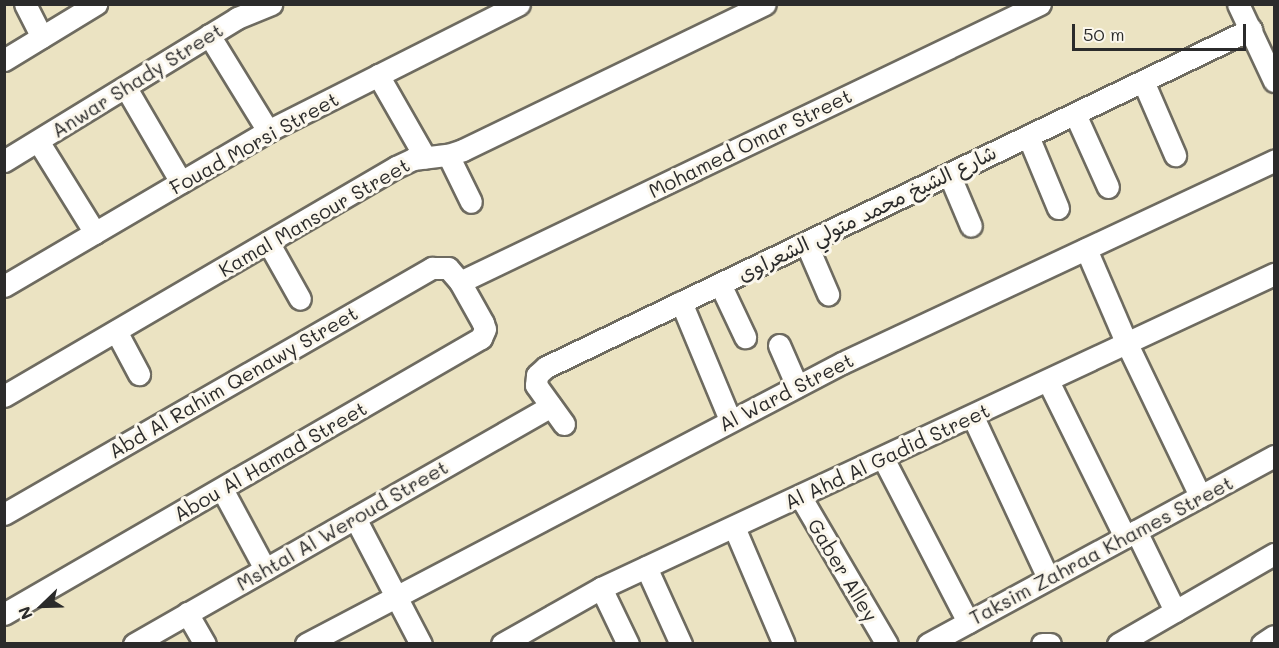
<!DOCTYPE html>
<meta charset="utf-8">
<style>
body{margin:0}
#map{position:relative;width:1279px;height:648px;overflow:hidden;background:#ebe3c2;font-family:Mali,"Playpen Sans Arabic",sans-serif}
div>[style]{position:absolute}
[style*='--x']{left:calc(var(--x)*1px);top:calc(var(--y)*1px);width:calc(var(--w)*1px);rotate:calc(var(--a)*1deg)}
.roads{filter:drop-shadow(2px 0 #6e6b60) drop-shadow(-2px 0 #6e6b60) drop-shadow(0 2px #6e6b60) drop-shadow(0 -2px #6e6b60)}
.minor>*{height:21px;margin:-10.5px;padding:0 10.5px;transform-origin:10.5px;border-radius:10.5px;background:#fff}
span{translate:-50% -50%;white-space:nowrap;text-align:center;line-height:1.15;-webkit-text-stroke:6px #fbf7ec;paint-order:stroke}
.street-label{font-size:20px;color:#2b2b2b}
.frame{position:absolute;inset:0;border:6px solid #2b2b2b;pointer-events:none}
.north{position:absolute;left:12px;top:576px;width:60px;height:60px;-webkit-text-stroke:4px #fbf7ec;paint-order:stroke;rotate:247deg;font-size:16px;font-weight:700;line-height:24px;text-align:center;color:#2b2b2b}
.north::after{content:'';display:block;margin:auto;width:21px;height:27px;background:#2b2b2b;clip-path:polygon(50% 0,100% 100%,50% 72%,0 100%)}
.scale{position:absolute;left:1072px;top:24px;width:174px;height:27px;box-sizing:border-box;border:3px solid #2b2b2b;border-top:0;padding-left:8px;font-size:18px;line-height:21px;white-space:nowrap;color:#2b2b2b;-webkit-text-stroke:4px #fbf7ec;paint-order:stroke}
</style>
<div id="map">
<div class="roads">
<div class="minor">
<div style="--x:25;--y:4;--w:37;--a:63"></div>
<div style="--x:1238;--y:4;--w:85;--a:64.9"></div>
<div style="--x:209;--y:35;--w:113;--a:58.4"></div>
<div style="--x:4;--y:60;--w:108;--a:-31.3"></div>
<div style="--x:378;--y:75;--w:95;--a:60.2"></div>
<div style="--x:1143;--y:81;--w:81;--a:66.6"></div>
<div style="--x:126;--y:88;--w:109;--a:59.7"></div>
<div style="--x:1075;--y:114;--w:80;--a:65.7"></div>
<div style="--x:1028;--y:136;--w:78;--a:67.4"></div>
<div style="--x:38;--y:141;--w:108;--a:58.2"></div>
<div style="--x:448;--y:155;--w:52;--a:63.9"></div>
<div style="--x:4;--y:161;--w:273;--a:-31.5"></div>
<div style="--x:237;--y:18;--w:37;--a:-22"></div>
<div style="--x:949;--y:174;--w:56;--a:67.1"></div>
<div style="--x:268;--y:242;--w:65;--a:60.7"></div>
<div style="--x:806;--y:243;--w:56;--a:66.7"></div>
<div style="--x:1086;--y:249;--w:103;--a:66.7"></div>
<div style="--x:1127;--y:344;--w:169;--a:64.3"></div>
<div style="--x:460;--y:282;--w:643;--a:-25.61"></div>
<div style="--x:720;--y:284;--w:59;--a:64.7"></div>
<div style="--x:4;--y:286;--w:306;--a:-30.4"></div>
<div style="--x:268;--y:131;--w:281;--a:-26.8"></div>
<div style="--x:681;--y:302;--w:128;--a:67.4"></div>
<div style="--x:116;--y:331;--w:49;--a:61.9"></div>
<div style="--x:779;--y:345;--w:45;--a:66.3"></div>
<div style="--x:1048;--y:381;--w:174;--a:63.7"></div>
<div style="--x:4;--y:396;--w:454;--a:-30.3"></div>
<div style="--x:396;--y:167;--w:19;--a:-25"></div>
<div style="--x:413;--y:159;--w:35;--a:-7"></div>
<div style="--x:448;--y:155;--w:16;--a:-18"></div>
<div style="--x:463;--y:150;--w:335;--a:-25.8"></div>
<div style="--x:973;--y:417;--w:178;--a:65"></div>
<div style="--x:564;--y:424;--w:48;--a:-125.7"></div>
<div style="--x:536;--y:385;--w:10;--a:-84"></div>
<div style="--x:537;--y:375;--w:12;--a:-42"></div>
<div style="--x:546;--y:367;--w:782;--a:-25.61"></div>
<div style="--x:883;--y:458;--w:185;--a:62.6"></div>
<div style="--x:222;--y:489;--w:91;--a:61.7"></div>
<div style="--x:800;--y:496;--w:172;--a:59.6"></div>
<div style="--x:4;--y:514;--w:494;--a:-29.9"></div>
<div style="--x:432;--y:268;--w:16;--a:0"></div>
<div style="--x:448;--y:268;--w:18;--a:49"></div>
<div style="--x:460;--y:282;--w:47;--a:60.7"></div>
<div style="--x:483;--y:323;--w:6;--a:72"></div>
<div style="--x:485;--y:329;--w:10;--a:114"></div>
<div style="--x:481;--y:338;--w:551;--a:149.95"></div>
<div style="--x:355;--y:518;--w:142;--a:62.4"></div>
<div style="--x:734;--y:527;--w:127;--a:66.9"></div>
<div style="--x:1136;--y:531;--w:89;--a:64"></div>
<div style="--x:646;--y:567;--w:85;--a:65.6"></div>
<div style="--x:601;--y:588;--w:62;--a:64.3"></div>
<div style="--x:187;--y:613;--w:36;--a:60"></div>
<div style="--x:134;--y:644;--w:480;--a:-29.7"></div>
<div style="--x:306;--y:644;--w:605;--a:-27.67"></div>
<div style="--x:842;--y:363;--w:477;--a:-25.1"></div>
<div style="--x:502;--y:644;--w:114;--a:-29.5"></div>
<div style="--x:601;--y:588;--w:743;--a:-25.01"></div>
<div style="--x:928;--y:644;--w:394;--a:-28.5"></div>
<div style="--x:1042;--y:644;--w:8;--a:0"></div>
<div style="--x:1118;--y:644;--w:180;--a:-30"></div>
<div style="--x:1262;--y:644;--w:14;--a:-34"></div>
</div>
</div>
<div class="street-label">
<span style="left:137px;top:80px;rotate:-32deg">Anwar Shady Street</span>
<span style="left:254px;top:143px;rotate:-29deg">Fouad Morsi Street</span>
<span style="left:750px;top:143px;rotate:-26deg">Mohamed Omar Street</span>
<span style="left:867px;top:213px;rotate:-26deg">شارع الشيخ محمد متولي الشعراوى</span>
<span style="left:314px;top:217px;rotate:-30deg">Kamal Mansour Street</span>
<span style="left:233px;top:382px;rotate:-30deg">Abd Al Rahim Qenawy Street</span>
<span style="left:786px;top:392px;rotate:-27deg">Al Ward Street</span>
<span style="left:887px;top:456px;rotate:-25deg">Al Ahd Al Gadid Street</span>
<span style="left:270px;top:461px;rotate:-30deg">Abou Al Hamad Street</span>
<span style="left:342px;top:525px;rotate:-30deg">Mshtal Al Weroud Street</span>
<span style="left:1101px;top:550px;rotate:-28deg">Taksim Zahraa Khames Street</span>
<span style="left:843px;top:570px;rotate:59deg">Gaber Alley</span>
</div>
<div class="frame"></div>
<div class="north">N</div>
<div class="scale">50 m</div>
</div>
